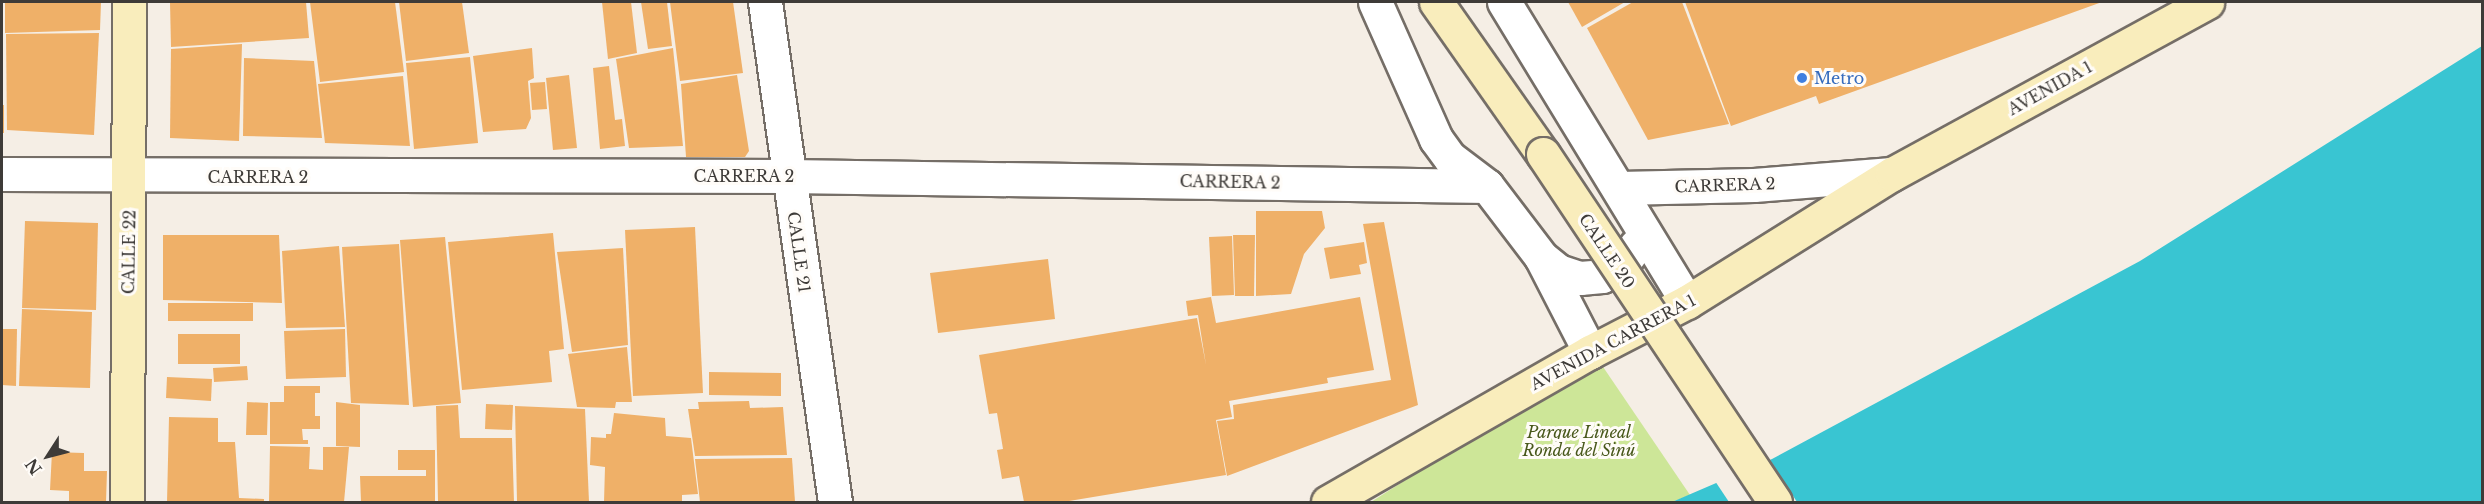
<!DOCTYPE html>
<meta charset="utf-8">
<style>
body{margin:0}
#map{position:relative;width:2484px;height:504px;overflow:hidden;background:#f5eee5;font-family:"Libre Baskerville",serif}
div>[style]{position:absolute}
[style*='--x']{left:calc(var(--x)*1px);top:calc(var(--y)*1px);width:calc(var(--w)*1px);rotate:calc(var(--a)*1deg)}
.green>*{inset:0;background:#cde698}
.water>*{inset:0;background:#39c5d2}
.pier>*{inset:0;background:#f5eee5}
.building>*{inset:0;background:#efb068}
.roads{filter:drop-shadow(2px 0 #756e67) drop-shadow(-2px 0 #756e67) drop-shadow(0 2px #756e67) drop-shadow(0 -2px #756e67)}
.street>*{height:33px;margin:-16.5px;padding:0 16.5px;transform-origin:16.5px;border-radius:16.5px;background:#fff}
.secondary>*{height:33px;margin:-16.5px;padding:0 16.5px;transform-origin:16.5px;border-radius:16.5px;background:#f9edbc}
.bridges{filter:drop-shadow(2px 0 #756e67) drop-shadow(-2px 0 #756e67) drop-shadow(0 2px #756e67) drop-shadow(0 -2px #756e67)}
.secondary-bridge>*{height:33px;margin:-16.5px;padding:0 16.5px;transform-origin:16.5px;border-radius:16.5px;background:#f9edbc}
.dots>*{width:16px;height:16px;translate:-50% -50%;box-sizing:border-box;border:3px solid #fffcf8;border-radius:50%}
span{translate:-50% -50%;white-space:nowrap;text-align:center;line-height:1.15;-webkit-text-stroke:6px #fffcf8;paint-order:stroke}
.shop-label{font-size:16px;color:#366cbe}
.left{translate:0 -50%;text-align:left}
.street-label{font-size:16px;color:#3e3b38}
.park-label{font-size:16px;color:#48581b;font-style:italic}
.frame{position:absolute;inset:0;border:3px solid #3e3b38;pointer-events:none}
.north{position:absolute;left:18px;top:426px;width:60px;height:60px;-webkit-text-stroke:4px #fffcf8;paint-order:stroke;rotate:234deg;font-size:16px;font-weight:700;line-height:24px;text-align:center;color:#3e3b38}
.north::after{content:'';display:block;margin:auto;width:21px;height:27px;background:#3e3b38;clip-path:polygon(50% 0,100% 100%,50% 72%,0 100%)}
</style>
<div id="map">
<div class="green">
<div style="clip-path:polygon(1597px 358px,1690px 495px,1672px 502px,1371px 502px)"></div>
</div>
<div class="water">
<div style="clip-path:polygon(2482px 46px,2482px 502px,1672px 502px,1772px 459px,2140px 261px)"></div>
</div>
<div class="pier">
<div style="clip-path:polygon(1768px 457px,1797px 502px,1729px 502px,1715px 481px)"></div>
</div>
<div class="building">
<div style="clip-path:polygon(5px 2px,101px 2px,100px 30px,5px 33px)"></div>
<div style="clip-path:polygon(170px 2px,306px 2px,309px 38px,171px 47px)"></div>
<div style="clip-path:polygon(310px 2px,395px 2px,404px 72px,320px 82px)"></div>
<div style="clip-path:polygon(399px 2px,462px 2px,469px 53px,406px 61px)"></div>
<div style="clip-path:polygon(602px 2px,631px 2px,637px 53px,608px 59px)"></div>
<div style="clip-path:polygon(641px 2px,667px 2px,672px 46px,648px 49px)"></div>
<div style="clip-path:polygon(670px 2px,733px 2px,743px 73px,680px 81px)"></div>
<div style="clip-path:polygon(1568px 2px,1625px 2px,1582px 27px)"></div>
<div style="clip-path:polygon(1633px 2px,1682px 2px,1729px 124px,1648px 140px,1587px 28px)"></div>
<div style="clip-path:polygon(1685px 2px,2102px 2px,1819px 104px,1816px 96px,1731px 126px)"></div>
<div style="clip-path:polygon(99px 33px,94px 135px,7px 130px,6px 34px)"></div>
<div style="clip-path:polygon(242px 44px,239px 141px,170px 138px,171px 49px)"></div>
<div style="clip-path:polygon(532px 48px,534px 78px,528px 81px,531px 118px,526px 129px,483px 132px,473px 56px)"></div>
<div style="clip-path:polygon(673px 48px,683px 146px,629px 148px,616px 59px)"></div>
<div style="clip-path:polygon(470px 57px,478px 143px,414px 149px,406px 63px)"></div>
<div style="clip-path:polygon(244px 58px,314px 61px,322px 138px,243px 136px)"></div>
<div style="clip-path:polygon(609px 66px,615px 120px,622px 119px,625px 146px,600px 149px,593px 68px)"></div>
<div style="clip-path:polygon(569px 75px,577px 148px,553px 150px,546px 78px)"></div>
<div style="clip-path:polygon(737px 75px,749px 151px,745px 157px,686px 157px,681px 84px)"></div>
<div style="clip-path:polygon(403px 76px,410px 146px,325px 143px,318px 84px)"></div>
<div style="clip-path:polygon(545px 82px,547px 109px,532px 110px,530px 83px)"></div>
<div style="clip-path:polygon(2px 105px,4px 105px,4px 133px,2px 133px)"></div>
<div style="clip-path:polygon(1256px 211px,1322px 211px,1325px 228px,1304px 254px,1291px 294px,1256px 296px)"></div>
<div style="clip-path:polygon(25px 221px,98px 223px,96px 310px,22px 308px)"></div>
<div style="clip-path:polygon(1384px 222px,1418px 405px,1227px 476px,1217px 421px,1234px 419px,1233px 405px,1391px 380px,1363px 224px)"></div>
<div style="clip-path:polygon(695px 227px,703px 393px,633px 396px,625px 230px)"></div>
<div style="clip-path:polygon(553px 233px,564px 349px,549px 351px,552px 382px,462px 390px,448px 242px)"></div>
<div style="clip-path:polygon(163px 235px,279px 235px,282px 303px,163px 300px)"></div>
<div style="clip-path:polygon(1233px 235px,1255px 235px,1254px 296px,1235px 296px)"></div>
<div style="clip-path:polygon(1232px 236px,1234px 295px,1212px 296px,1209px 237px)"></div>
<div style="clip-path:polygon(445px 237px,461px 403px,413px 407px,400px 240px)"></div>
<div style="clip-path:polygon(1364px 242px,1367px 263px,1359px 265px,1361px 274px,1330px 279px,1324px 248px)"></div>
<div style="clip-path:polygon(399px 244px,409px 405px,351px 403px,342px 247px)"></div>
<div style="clip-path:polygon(339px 246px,345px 327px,286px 328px,282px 251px)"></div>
<div style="clip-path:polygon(623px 248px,628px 345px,572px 352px,557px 252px)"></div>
<div style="clip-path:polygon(1048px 259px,1055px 319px,938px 333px,930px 273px)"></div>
<div style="clip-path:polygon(1211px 297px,1216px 323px,1360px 297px,1374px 370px,1327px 378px,1328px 383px,1229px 401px,1232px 417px,1216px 420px,1226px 475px,1063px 502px,1024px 502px,1019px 476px,1002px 479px,997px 450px,1003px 449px,997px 413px,989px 414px,979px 355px,1197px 318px,1206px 365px,1198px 315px,1188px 316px,1186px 301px)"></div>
<div style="clip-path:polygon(168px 303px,253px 303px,253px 321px,168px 321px)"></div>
<div style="clip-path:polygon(22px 309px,92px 312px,90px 388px,19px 386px)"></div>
<div style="clip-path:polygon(2px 329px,17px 329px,16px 386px,2px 385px)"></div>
<div style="clip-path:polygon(345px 329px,346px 377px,286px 379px,284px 331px)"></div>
<div style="clip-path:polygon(178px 334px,240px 334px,240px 364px,178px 364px)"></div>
<div style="clip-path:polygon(627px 347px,632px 402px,616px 402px,615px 408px,577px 407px,568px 354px)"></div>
<div style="clip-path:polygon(247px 366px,248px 380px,214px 382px,213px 368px)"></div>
<div style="clip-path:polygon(709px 372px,781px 373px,781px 396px,709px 395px)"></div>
<div style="clip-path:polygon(167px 377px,212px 379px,211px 401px,166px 398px)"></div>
<div style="clip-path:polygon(284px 386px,320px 386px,320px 393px,315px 393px,315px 416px,320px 416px,320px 429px,302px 429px,303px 440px,308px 440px,308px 444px,270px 444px,270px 402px,284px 402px)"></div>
<div style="clip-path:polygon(749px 401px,750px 408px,783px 407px,787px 455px,695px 456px,688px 409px,699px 409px,698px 402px)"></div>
<div style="clip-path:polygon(247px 402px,268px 403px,267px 435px,246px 435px)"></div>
<div style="clip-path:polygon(336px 402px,360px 405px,360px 447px,336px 446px)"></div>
<div style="clip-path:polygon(486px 404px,513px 405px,512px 430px,485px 429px)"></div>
<div style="clip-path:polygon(458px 405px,460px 438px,512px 438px,514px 502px,438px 502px,436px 406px)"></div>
<div style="clip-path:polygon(515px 406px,585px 409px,589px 502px,517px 502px)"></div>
<div style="clip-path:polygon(614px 413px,665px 418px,666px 436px,691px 438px,698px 494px,682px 495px,682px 502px,604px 502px,605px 467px,590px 465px,591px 437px,606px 438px,606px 434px,611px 434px)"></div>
<div style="clip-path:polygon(169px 417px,218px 418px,218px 442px,235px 442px,239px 498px,264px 499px,264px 502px,167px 502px)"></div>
<div style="clip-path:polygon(270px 446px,310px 447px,309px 469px,323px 470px,323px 447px,349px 447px,344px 502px,269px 502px)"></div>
<div style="clip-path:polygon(398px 450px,435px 450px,435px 502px,361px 502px,360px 476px,426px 476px,426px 470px,398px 470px)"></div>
<div style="clip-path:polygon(52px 452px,84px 453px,84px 471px,107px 471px,106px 502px,69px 502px,69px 491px,50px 490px)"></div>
<div style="clip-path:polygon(792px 458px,795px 502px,700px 502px,695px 459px)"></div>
</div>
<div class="roads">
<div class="street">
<div style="--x:765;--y:2;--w:505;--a:82.03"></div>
<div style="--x:1375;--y:2;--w:150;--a:66"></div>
<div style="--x:1436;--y:139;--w:24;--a:54"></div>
<div style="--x:1450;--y:158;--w:46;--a:37.1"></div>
<div style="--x:1487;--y:186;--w:89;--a:52.7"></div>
<div style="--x:1541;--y:257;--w:107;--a:62.7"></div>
<div style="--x:1504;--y:2;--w:351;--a:58.6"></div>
<div style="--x:2;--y:174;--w:786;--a:0.15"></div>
<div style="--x:788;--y:176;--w:699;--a:0.82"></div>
<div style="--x:1619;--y:188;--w:135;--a:-1.3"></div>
<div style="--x:1754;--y:185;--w:138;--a:-4.6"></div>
<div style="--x:1541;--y:257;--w:22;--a:39"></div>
<div style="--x:1558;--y:271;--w:23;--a:18"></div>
<div style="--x:1580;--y:278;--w:22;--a:-5"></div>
<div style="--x:1602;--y:276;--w:21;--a:-28"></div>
<div style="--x:1621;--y:266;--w:26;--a:-54"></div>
</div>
<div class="secondary">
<div style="--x:1436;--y:2;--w:186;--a:54.9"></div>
<div style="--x:127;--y:502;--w:500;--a:-89.77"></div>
<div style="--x:1328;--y:502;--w:302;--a:-29.8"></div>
<div style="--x:1590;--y:352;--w:109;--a:-27.3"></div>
<div style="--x:1687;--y:302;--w:242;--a:-32"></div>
<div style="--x:1892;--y:174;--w:359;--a:-28.6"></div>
</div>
</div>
<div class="bridges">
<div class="secondary-bridge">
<div style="--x:1543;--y:154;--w:418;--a:56.3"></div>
</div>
</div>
<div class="dots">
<div style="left:1802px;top:78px;background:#3f7fe0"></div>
</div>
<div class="shop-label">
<span class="left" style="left:1814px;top:78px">Metro</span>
</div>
<div class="street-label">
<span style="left:2050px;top:88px;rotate:-29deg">AVENIDA 1</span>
<span style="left:744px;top:176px">CARRERA 2</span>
<span style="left:258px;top:177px">CARRERA 2</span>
<span style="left:1230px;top:182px;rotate:1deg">CARRERA 2</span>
<span style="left:1725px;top:185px;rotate:-2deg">CARRERA 2</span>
<span style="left:1607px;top:251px;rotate:56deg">CALLE 20</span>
<span style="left:129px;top:252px;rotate:-89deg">CALLE 22</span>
<span style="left:799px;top:252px;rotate:82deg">CALLE 21</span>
<span style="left:1613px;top:342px;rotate:-28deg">AVENIDA CARRERA 1</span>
</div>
<div class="park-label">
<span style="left:1579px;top:441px">Parque Lineal<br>Ronda del Sinú</span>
</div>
<div class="frame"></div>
<div class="north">N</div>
</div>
